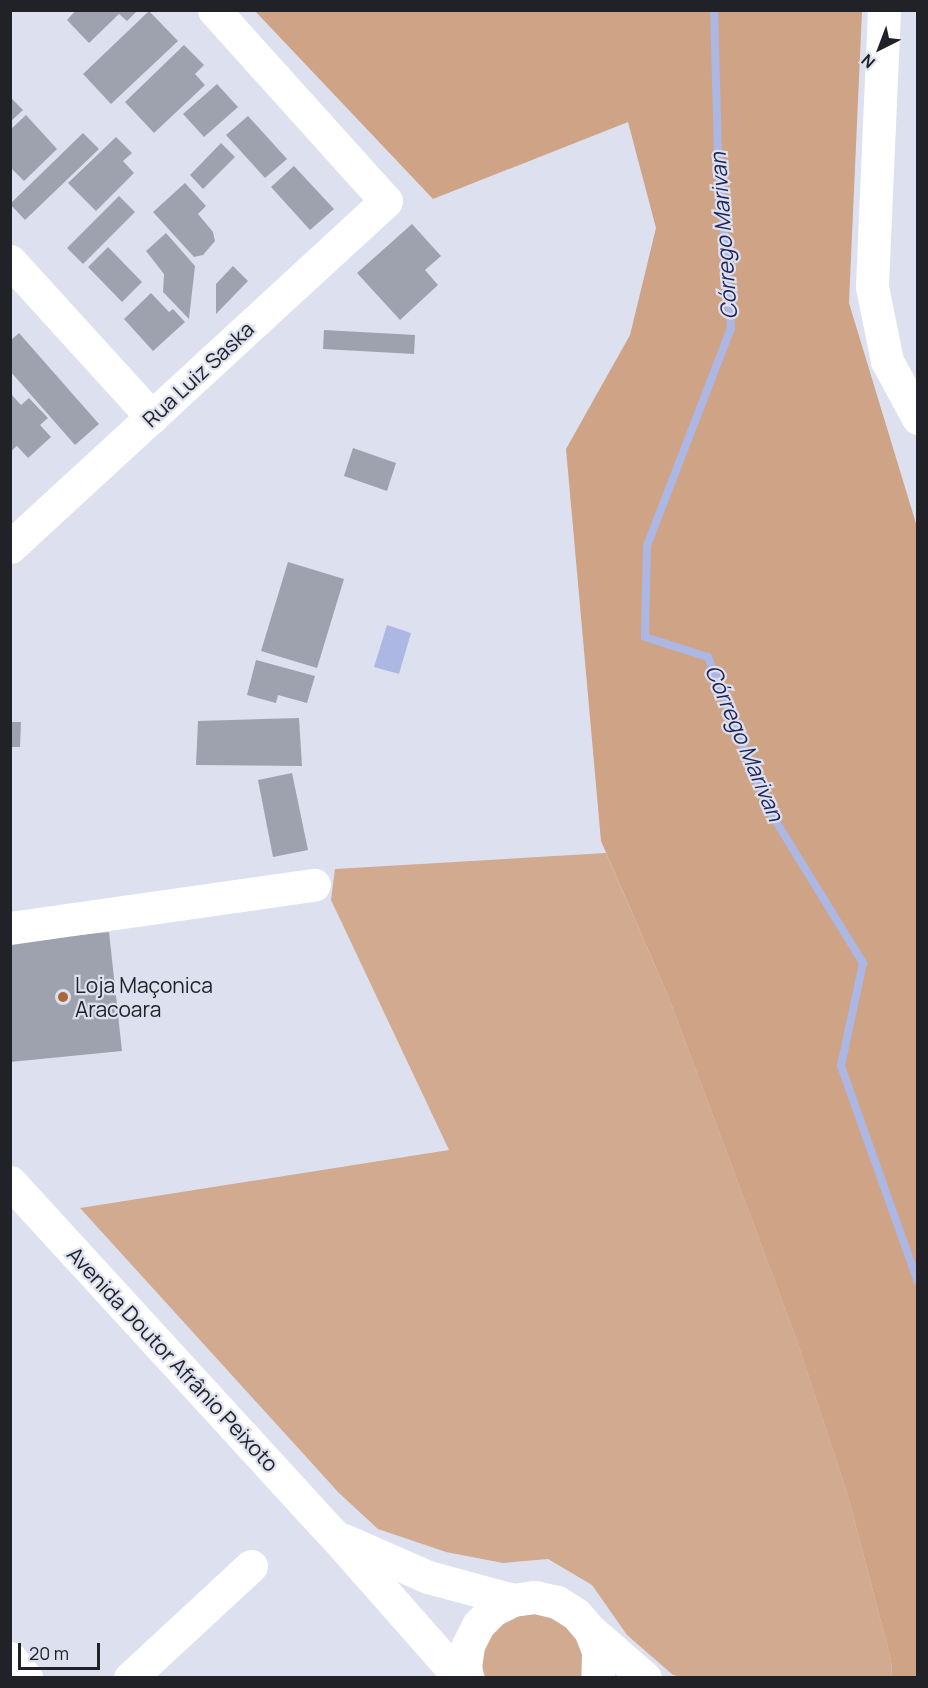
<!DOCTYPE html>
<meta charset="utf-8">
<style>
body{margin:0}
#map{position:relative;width:928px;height:1688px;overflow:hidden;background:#dde1ef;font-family:Manrope,sans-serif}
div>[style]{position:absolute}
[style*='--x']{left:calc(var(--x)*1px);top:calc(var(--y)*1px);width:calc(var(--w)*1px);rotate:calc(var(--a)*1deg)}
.green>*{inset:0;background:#d2aa90}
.forest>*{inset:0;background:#cea386}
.water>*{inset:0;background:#adb7e4}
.stream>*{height:8px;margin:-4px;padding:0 4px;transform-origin:4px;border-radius:4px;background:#adb7e4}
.building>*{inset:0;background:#9ea2af}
.minor>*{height:33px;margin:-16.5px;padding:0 16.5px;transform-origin:16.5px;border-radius:16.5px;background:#fff}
.dots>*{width:16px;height:16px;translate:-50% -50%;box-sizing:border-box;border:3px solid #dde1ef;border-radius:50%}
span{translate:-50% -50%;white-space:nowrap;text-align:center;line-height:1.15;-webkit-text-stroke:4.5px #dde1ef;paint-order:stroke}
.street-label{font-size:21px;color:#212228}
.poi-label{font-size:21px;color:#212228}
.left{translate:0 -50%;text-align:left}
.water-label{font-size:22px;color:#1f2459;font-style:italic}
.frame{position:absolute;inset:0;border:12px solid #212228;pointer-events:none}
.north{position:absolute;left:850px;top:18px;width:60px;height:60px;-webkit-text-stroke:4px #dde1ef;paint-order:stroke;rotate:222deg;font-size:16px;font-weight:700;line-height:24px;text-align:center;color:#212228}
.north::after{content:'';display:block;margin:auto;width:21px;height:27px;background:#212228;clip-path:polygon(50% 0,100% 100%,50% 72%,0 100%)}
.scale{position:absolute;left:18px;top:1643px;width:82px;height:27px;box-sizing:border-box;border:3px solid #212228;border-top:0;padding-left:8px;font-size:18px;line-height:21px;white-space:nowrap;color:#212228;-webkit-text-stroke:4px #dde1ef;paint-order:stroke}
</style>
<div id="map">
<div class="green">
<div style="clip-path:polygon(606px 853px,669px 998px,796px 1338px,848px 1496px,891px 1660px,892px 1677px,683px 1677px,673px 1675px,627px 1635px,592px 1585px,548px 1559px,503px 1563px,446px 1552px,378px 1529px,339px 1493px,80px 1208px,449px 1150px,331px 900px,335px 869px)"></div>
<div style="clip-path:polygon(535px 1614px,551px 1618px,565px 1626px,576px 1639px,582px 1654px,581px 1677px,485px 1677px,482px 1666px,484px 1650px,491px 1635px,503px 1623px,518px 1616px)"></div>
</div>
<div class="forest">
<div style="clip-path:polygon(255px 11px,862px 11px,849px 303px,918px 530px,917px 1677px,892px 1677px,891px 1660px,848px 1496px,796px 1338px,669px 998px,601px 841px,566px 449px,630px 335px,656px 228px,628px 122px,433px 199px)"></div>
</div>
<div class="water">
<div style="clip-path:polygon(387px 625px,411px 633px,399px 674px,374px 667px)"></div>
</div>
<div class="stream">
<div style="--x:714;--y:10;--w:140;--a:88.4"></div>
<div style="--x:718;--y:150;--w:178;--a:85.8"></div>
<div style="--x:731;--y:328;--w:234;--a:111.1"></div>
<div style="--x:647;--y:546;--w:91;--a:91.3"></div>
<div style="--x:645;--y:637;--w:66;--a:17.6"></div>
<div style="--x:708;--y:657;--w:165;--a:68.3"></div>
<div style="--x:769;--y:810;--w:180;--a:58.4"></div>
<div style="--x:863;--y:963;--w:105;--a:102.1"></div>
<div style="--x:841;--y:1066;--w:229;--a:70.4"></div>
</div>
<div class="building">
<div style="clip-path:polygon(76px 10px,138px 10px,127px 21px,119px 14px,89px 43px,67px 20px)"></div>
<div style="clip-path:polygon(149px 11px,178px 41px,111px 104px,83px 74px)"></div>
<div style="clip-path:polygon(184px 45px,204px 65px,195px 74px,205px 85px,154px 133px,125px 102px)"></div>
<div style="clip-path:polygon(217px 84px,238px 107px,204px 137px,183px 114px)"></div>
<div style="clip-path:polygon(10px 97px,23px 110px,10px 122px)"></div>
<div style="clip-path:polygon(26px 115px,57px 149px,24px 181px,10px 167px,10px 130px)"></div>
<div style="clip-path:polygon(248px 116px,287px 159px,265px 178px,226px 135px)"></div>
<div style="clip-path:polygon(83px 133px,99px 149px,25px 220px,10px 204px)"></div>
<div style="clip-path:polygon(116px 137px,132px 153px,123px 161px,134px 173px,96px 211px,68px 183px)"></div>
<div style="clip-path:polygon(221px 143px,235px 157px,203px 189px,190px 175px)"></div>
<div style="clip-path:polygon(294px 166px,334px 209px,310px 230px,271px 187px)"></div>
<div style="clip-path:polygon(185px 183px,206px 206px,198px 214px,213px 232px,215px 241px,203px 255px,194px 257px,153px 212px)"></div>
<div style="clip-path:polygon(119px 196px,135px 212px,83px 264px,67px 248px)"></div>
<div style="clip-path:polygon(412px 224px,441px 256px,425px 270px,438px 285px,400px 320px,357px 273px)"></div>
<div style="clip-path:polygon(166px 233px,195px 266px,189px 319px,163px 292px,164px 274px,146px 251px)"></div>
<div style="clip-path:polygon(108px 247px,142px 282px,122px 302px,88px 267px)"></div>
<div style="clip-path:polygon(233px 266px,248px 281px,216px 314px,216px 284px)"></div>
<div style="clip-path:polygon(151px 293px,169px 312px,173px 309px,185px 322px,153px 351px,124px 319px)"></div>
<div style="clip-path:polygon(324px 330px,415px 335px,414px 354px,323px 349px)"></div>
<div style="clip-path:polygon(19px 333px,99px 424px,75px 445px,10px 371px,10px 341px)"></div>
<div style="clip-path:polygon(10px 393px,21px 405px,29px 398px,48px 418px,40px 425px,51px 437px,28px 458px,17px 446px,10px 452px)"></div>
<div style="clip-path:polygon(353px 448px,396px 463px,387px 491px,344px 476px)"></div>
<div style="clip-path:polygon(288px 562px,344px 579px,317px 668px,261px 651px)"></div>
<div style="clip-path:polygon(256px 660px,315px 676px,307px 703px,278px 695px,276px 703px,247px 695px)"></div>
<div style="clip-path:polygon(299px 718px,302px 766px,196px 765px,198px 721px)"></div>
<div style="clip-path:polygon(10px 722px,21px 722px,20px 747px,10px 747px)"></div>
<div style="clip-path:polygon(292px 773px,308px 850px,273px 857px,258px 780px)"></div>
<div style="clip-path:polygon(109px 932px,122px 1051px,10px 1062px,10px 942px)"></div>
</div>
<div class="minor">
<div style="--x:884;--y:10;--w:277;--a:92.5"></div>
<div style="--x:872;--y:287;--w:76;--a:78.5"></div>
<div style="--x:887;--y:361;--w:65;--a:61.5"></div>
<div style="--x:10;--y:261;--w:211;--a:47.7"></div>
<div style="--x:10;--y:547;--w:511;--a:-42.62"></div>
<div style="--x:386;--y:201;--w:257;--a:-132"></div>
<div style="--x:10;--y:928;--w:307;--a:-8.1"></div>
<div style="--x:10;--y:1182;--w:479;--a:47.5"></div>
<div style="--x:334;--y:1535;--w:191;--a:48.6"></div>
<div style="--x:344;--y:1540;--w:92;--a:23.8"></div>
<div style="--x:428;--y:1577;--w:88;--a:15.1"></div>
<div style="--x:590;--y:1630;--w:73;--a:41.1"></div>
<div style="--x:10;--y:1658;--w:26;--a:51"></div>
<div style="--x:130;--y:1678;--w:165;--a:-42.8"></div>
<div style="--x:467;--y:1678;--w:11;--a:-100"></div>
<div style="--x:465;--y:1667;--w:22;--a:-82"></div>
<div style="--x:468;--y:1645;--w:22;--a:-63"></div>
<div style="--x:478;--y:1625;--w:21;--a:-45"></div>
<div style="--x:493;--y:1610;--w:22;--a:-27"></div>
<div style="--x:513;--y:1600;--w:22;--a:-8"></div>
<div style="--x:535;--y:1597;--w:23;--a:13"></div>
<div style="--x:557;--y:1602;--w:22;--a:32"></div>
<div style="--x:576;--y:1614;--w:21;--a:49"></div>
<div style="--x:590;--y:1630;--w:22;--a:69"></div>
<div style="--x:598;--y:1651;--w:27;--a:90"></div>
</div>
<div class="dots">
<div style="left:63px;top:997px;background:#ab6835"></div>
</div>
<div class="street-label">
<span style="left:198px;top:374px;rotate:-43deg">Rua Luiz Saska</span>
<span style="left:173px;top:1359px;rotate:47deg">Avenida Doutor Afrânio Peixoto</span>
</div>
<div class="poi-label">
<span class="left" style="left:75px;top:997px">Loja Maçonica<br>Aracoara</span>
</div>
<div class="water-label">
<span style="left:724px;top:236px;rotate:-94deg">Córrego Marivan</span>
<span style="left:744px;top:743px;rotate:67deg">Córrego Marivan</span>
</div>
<div class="frame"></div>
<div class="north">N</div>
<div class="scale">20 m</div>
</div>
